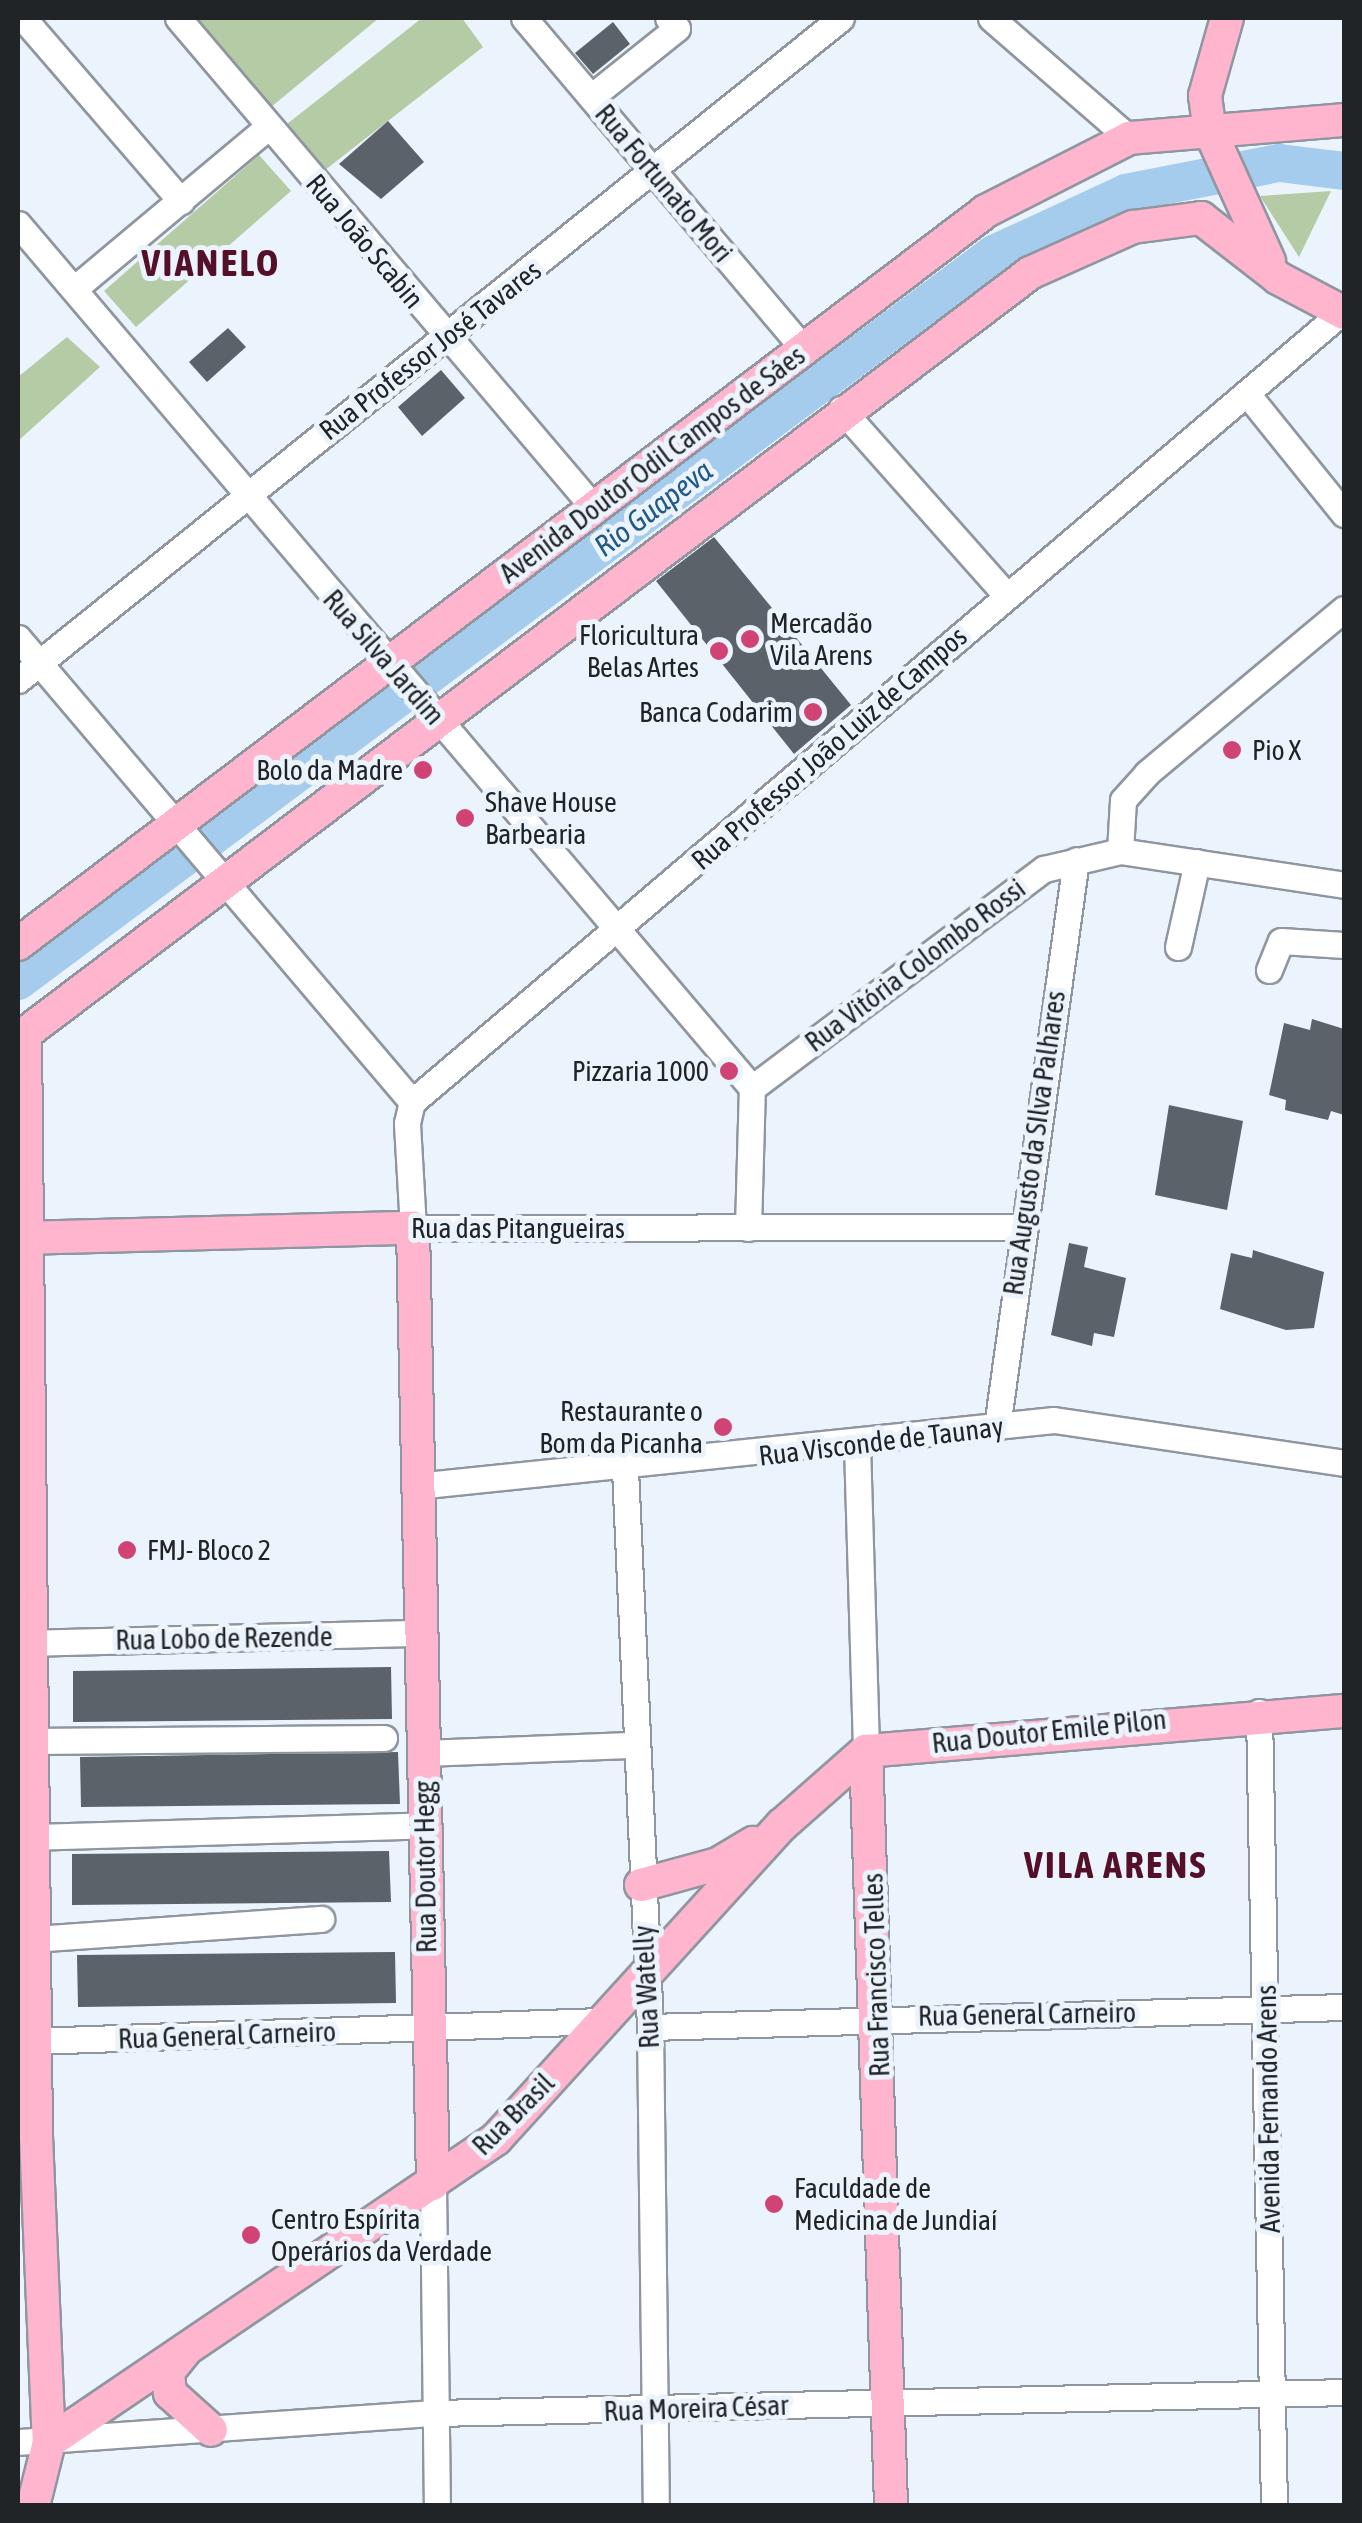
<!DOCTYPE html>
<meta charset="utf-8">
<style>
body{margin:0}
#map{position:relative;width:1362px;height:2523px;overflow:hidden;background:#ebf3fc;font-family:"Asap Condensed",sans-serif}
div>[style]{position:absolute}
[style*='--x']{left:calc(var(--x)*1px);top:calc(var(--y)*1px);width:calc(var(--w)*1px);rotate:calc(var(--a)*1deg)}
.green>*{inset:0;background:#b4cba5}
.river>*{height:38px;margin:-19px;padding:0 19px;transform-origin:19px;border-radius:19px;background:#a5cbed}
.building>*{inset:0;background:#5b626a}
.roads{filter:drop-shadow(2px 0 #8f969f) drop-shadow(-2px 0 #8f969f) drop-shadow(0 2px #8f969f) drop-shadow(0 -2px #8f969f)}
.minor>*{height:25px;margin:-12.5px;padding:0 12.5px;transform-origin:12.5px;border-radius:12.5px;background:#fff}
.major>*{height:32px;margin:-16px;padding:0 16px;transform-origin:16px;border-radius:16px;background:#feb5cd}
.dots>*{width:28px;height:28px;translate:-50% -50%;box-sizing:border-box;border:5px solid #ebf3fc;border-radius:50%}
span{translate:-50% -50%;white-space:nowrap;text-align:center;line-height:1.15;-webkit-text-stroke:10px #ebf3fc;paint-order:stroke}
.street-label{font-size:28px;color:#212427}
.poi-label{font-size:28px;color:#212427}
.left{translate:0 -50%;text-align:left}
.right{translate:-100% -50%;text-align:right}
.water-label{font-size:30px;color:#225a86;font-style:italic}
.district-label{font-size:38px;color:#541029;font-weight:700;letter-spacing:2.5px}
.frame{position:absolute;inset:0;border:20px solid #212427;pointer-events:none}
</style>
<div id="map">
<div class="green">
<div style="clip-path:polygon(195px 18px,379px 18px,271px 107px)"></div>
<div style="clip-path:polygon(422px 18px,462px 18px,483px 47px,325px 170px,287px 124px)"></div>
<div style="clip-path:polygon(259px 155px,291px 191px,136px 327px,104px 291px)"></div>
<div style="clip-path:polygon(1331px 191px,1299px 257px,1260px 196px)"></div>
<div style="clip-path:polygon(67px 337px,100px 367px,18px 441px,18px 377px)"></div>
</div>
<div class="river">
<div style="--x:18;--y:981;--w:1217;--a:-36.68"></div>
<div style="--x:994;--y:254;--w:145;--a:-24.8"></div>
<div style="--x:1126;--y:193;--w:156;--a:-11.1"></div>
<div style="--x:1279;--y:163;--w:65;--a:7"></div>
</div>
<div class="building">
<div style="clip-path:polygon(613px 22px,630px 44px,593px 74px,575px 53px)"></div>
<div style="clip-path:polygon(388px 121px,424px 162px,381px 199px,339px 164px)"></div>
<div style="clip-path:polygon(228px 328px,246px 347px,207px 382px,189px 362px)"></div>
<div style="clip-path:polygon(441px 370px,465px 398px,422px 436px,398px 407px)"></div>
<div style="clip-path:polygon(714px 537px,851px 705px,794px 754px,656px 581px)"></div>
<div style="clip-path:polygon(1312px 1019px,1344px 1029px,1344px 1115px,1331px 1111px,1328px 1120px,1285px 1110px,1286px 1100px,1269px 1095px,1284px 1023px,1310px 1030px)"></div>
<div style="clip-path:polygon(1169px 1105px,1243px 1121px,1227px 1210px,1155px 1195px)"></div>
<div style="clip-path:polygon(1069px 1243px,1088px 1247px,1084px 1267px,1126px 1278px,1114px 1337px,1094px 1333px,1092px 1346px,1051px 1335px)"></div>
<div style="clip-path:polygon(1253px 1250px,1324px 1272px,1314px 1328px,1286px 1330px,1220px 1309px,1231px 1253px,1252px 1258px)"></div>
<div style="clip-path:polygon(391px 1667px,392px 1719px,73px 1722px,73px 1671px)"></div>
<div style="clip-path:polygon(398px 1752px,400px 1804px,81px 1807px,80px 1757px)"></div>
<div style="clip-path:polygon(389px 1851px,391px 1902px,72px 1905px,72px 1854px)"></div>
<div style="clip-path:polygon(395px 1952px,396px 2003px,78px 2007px,77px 1955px)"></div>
</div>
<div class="roads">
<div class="minor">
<div style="--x:23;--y:18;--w:242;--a:49.2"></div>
<div style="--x:178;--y:18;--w:643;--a:49.67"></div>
<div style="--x:524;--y:18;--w:434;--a:49.8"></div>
<div style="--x:991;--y:18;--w:183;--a:41"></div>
<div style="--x:591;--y:97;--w:110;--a:-38.7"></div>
<div style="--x:677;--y:28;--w:13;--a:-132"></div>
<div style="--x:18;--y:224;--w:1134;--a:49.65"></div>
<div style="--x:74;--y:289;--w:254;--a:-39.9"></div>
<div style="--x:1248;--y:395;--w:153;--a:51.1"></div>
<div style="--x:841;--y:409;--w:249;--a:48.4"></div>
<div style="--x:18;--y:638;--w:609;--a:49.66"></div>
<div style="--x:18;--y:680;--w:1056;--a:-38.81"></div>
<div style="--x:1120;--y:851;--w:51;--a:-86.6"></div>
<div style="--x:1123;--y:800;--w:36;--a:-48"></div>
<div style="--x:1147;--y:773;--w:256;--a:-39.8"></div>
<div style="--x:1178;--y:947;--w:87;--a:-77.4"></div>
<div style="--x:1269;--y:970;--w:31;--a:-68"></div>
<div style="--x:1281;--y:941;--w:63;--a:3.6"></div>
<div style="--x:752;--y:1088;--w:365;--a:-36.9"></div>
<div style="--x:1044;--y:869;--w:78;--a:-13.3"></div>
<div style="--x:1120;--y:851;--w:227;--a:8.6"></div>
<div style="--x:1019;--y:1227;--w:606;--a:179.91"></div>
<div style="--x:413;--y:1228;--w:105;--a:-93.3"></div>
<div style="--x:407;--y:1123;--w:22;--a:-77"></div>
<div style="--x:412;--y:1102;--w:1220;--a:-40.35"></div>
<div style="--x:748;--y:1228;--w:140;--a:-88.4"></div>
<div style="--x:997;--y:1427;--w:572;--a:-82.07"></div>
<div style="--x:857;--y:1445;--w:306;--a:88.3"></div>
<div style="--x:625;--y:1469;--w:559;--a:87.43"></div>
<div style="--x:650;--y:2027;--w:479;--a:89.3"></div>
<div style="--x:416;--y:1486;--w:641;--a:-5.91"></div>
<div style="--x:1054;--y:1420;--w:293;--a:8.4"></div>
<div style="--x:28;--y:1643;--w:391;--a:-1.5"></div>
<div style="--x:1259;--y:1712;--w:794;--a:88.92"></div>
<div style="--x:30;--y:1741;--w:354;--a:-0.5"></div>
<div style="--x:423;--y:1753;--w:213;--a:-2.2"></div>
<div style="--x:31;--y:1837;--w:394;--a:-1.7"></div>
<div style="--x:33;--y:1939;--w:289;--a:-4"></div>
<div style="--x:650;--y:2027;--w:694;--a:-1.65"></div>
<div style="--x:34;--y:2041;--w:566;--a:-2.02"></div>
<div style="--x:433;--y:2184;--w:322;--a:89.3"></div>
<div style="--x:18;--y:2442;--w:419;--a:-4"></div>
<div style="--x:436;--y:2413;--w:908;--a:-1.32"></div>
</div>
<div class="major">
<div style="--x:1227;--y:18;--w:81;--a:105.8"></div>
<div style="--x:1205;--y:96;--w:35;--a:82"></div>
<div style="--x:1210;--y:131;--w:143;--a:65.6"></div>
<div style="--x:18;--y:944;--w:1214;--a:-37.13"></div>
<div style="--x:986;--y:211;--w:161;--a:-27"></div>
<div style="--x:1129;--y:138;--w:216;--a:-4.8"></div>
<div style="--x:25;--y:1033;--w:1103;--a:89.43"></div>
<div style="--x:36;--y:2136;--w:306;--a:87.6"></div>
<div style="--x:49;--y:2442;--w:66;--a:104"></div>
<div style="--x:18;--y:1039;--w:1269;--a:-37.12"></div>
<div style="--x:1030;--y:273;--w:113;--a:-24.1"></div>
<div style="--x:1133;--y:227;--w:69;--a:-7.5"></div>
<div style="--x:1201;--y:218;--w:98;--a:37.9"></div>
<div style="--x:1278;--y:278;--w:75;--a:27.9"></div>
<div style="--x:18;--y:1238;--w:395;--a:-1.5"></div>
<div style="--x:413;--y:1228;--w:956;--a:88.8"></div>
<div style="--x:866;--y:1751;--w:755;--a:88.1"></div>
<div style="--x:641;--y:1885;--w:80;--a:-15.3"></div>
<div style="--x:718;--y:1864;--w:41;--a:-31"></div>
<div style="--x:185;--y:2351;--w:27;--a:129"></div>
<div style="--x:168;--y:2372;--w:21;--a:85"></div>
<div style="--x:170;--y:2393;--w:55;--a:42.1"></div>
<div style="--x:49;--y:2442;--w:540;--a:-34.13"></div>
<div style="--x:496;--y:2139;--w:425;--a:-47.7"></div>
<div style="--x:782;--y:1825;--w:112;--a:-41.4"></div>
<div style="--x:866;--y:1751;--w:480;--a:-4.8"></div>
</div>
</div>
<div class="dots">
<div style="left:750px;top:639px;background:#d04475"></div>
<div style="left:719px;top:651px;background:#d04475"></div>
<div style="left:813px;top:712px;background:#d04475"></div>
<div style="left:1232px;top:750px;background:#d04475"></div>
<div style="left:423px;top:770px;background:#d04475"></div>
<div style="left:465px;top:818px;background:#d04475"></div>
<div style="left:729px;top:1071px;background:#d04475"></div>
<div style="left:723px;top:1427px;background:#d04475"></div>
<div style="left:127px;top:1550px;background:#d04475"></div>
<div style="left:774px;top:2204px;background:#d04475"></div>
<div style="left:251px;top:2235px;background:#d04475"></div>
</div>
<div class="street-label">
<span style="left:664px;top:183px;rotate:50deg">Rua Fortunato Mori</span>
<span style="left:365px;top:241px;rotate:50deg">Rua João Scabin</span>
<span style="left:430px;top:350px;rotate:-38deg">Rua Professor José Tavares</span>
<span style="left:652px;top:464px;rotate:-37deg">Avenida Doutor Odil Campos de Sáes</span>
<span style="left:384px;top:657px;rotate:49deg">Rua Silva Jardim</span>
<span style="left:829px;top:748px;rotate:-41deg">Rua Professor João Luiz de Campos</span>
<span style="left:915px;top:965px;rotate:-37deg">Rua Vitória Colombo Rossi</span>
<span style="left:1034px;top:1143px;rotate:-82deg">Rua Augusto da SIlva Palhares</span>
<span style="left:518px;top:1228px">Rua das Pitangueiras</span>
<span style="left:881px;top:1441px;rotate:-7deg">Rua Visconde de Taunay</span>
<span style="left:224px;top:1638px;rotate:-1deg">Rua Lobo de Rezende</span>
<span style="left:1049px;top:1731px;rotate:-6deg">Rua Doutor Emile Pilon</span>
<span style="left:425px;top:1867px;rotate:-91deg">Rua Doutor Hegg</span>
<span style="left:876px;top:1975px;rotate:-92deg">Rua Francisco Telles</span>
<span style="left:646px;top:1987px;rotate:-93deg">Rua Watelly</span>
<span style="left:1027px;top:2014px;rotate:-1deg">Rua General Carneiro</span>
<span style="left:227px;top:2035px;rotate:-2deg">Rua General Carneiro</span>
<span style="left:1268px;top:2109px;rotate:-91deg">Avenida Fernando Arens</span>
<span style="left:513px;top:2114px;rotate:-45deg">Rua Brasil</span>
<span style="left:696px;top:2408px;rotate:-2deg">Rua Moreira César</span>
</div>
<div class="poi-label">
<span class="left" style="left:770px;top:639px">Mercadão<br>Vila Arens</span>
<span class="right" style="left:699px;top:651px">Floricultura<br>Belas Artes</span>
<span class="right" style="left:793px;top:712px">Banca Codarim</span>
<span class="left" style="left:1252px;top:750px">Pio X</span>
<span class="right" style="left:403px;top:770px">Bolo da Madre</span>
<span class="left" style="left:485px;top:818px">Shave House<br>Barbearia</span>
<span class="right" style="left:709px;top:1071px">Pizzaria 1000</span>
<span class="right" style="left:703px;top:1427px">Restaurante o<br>Bom da Picanha</span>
<span class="left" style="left:147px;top:1550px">FMJ- Bloco 2</span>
<span class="left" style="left:794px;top:2204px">Faculdade de<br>Medicina de Jundiaí</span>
<span class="left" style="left:271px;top:2235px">Centro Espírita<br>Operários da Verdade</span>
</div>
<div class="water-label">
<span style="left:653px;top:508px;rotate:-37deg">Rio Guapeva</span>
</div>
<div class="district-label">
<span style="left:211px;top:263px">VIANELO</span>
<span style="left:1116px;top:1865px">VILA ARENS</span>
</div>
<div class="frame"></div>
</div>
